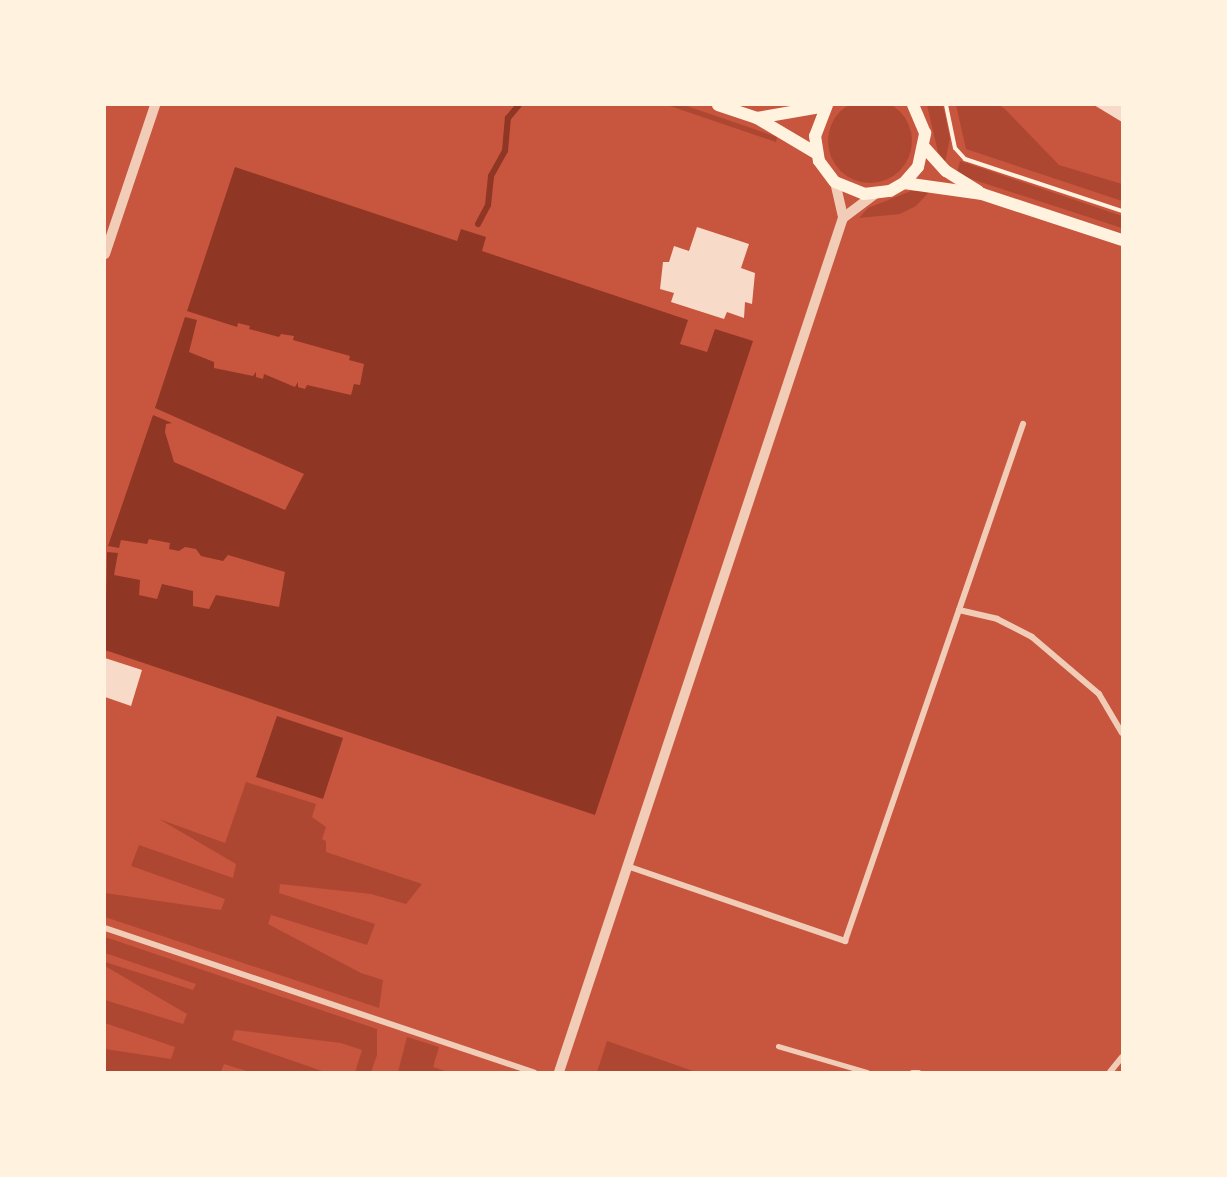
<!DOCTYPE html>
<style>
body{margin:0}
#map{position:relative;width:1227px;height:1177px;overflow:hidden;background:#c8553d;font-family:"Fira Sans Condensed",sans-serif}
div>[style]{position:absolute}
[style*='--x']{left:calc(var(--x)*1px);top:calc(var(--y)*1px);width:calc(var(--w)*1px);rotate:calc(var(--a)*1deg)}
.green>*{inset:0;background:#ae4732}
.round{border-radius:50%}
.water>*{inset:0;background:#8f3625}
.stream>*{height:6px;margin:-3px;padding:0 3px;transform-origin:3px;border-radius:3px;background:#8f3625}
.building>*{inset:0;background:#f7dbc8}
.path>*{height:4px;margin:-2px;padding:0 2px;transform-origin:2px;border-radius:2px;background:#fff3e0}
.service>*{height:4.5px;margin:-2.25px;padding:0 2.25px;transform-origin:2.25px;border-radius:2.25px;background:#f1ccb7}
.minor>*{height:6px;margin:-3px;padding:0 3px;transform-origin:3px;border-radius:3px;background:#f1ccb7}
.tertiary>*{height:10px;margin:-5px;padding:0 5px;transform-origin:5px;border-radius:5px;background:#f1ccb7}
.secondary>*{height:12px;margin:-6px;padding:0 6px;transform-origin:6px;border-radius:6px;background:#fff3e0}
span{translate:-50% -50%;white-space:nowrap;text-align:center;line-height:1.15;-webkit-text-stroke:6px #fff3e0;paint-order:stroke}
.frame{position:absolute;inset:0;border:106px solid #fff3e0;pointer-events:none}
</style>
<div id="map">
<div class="green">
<div class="round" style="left:828px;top:99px;width:84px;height:84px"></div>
<div style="clip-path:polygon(667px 105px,684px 105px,777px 137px,776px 142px)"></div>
<div style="clip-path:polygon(927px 105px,943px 106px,950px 138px,945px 162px,938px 152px)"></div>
<div style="clip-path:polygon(956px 105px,999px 105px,1005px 109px,1059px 165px,1122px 184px,1122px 201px,966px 149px)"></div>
<div style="clip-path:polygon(960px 161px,1122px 216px,1122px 228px,968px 178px,957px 173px)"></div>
<div style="clip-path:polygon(931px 190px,916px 206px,900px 214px,859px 218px,868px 208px,911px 191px)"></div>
<div style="clip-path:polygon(246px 782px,316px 804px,312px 817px,326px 827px,322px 839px,326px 841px,326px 852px,422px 884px,406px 904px,371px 894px,280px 884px,279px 893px,375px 924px,367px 945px,271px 915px,268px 924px,361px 973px,383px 980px,379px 1008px,105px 917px,105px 893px,221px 910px,225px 899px,131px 866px,139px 845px,233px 878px,236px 864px,159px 819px,225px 843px)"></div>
<div style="clip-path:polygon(105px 937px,377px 1029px,377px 1055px,371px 1072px,355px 1072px,362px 1050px,341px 1043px,235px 1030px,232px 1040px,325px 1072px,250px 1072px,224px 1064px,221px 1072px,105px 1072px,105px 1049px,171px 1059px,175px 1047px,105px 1023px,105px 1000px,183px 1024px,187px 1014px,105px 966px,105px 962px,193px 990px,196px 984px,105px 953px)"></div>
<div style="clip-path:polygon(407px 1037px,439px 1047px,433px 1067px,448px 1072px,398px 1072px)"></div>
<div style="clip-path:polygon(607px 1041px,696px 1072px,597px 1072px)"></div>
</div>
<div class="water">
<div style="clip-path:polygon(235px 167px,457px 241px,461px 229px,486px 237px,482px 251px,688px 320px,680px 344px,707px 352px,715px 329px,753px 341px,595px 815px,105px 650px,107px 552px,118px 553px,114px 575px,140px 580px,139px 595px,157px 599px,162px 584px,193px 591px,193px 606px,209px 609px,216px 595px,279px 607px,285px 572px,228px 555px,223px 561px,201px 556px,196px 549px,185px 547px,179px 551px,169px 549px,170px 543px,149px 539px,147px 544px,121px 540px,119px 548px,108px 546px,153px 415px,172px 423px,166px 424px,165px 432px,174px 462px,285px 510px,304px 474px,155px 408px,185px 317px,197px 320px,189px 352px,214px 362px,214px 368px,253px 376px,256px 372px,256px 377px,263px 379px,264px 374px,295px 387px,298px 382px,298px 387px,305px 389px,307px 385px,351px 395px,354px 384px,360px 385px,364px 364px,349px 360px,350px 356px,293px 340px,294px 336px,281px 334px,279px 337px,249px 329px,250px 326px,238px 323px,237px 327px,187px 311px)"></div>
<div style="clip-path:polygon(277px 716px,343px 738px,323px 799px,256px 777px)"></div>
</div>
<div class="stream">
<div style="--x:478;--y:224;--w:21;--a:-62"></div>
<div style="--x:488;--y:205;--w:29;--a:-84"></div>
<div style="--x:491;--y:176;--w:29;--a:-61"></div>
<div style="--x:505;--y:151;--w:33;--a:-85"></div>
<div style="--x:508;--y:118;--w:17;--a:-50"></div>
</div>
<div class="building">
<div style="clip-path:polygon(1094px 105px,1122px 105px,1122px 122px)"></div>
<div style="clip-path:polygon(697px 227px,749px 244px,741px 268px,755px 273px,752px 304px,745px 302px,744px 318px,727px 312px,724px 319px,671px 302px,674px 293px,660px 289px,663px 262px,669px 262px,674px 246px,689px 251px)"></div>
<div style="clip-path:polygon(105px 658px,142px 670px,131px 706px,105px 697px)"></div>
</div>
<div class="path">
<div style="--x:946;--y:105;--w:44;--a:78.2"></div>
<div style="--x:955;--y:148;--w:15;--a:48"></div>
<div style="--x:965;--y:159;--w:165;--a:18.3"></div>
</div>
<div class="service">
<div style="--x:778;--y:1046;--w:93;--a:16.3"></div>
<div style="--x:912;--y:1072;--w:7;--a:0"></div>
</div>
<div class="minor">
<div style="--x:959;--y:610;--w:39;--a:13"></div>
<div style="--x:997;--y:619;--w:39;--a:27"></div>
<div style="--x:1032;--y:637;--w:88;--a:40.4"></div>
<div style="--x:1099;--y:694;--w:45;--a:59.5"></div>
<div style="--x:627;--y:866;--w:231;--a:19"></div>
<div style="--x:845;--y:941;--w:547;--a:-71"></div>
<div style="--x:105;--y:928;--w:453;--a:18.6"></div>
<div style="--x:1110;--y:1072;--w:19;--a:-51"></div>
</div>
<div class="tertiary">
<div style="--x:835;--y:182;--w:37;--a:77"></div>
<div style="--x:843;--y:218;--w:40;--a:-37"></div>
<div style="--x:105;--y:254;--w:157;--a:-71.4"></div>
<div style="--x:559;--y:1072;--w:900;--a:-71.61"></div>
</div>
<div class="secondary">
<div style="--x:718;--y:105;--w:41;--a:18.4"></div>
<div style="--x:757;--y:118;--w:69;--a:30.7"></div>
<div style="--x:827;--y:105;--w:33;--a:111"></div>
<div style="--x:815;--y:136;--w:25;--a:81"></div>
<div style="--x:819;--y:161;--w:26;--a:53"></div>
<div style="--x:835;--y:182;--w:31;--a:22"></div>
<div style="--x:864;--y:194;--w:26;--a:-7"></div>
<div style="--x:890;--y:191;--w:16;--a:-30"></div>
<div style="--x:904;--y:183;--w:21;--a:-49"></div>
<div style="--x:918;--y:167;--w:35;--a:-78"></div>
<div style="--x:925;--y:133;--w:30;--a:-113"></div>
<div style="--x:757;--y:118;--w:70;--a:-9.9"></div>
<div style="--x:925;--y:148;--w:31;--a:48"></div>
<div style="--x:946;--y:171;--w:38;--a:32"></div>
<div style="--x:904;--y:183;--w:79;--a:8"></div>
<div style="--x:982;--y:194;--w:147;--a:18.2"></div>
</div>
<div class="frame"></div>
</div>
